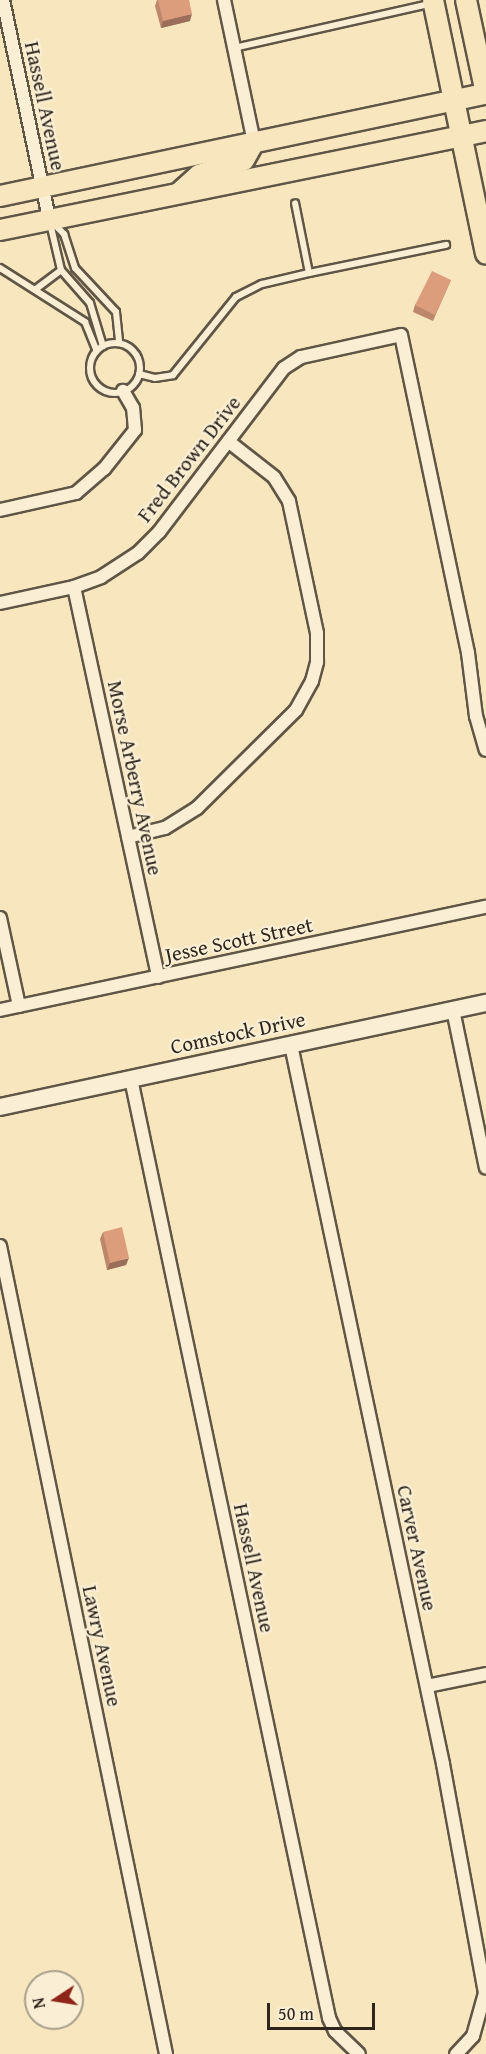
<!DOCTYPE html>
<style>
body{margin:0}
#map{position:relative;width:486px;height:2054px;overflow:hidden;background:#f8e6bf;font-family:"Gentium Book Plus",serif}
div>[style]{position:absolute}
[style*='--x']{left:calc(var(--x)*1px);top:calc(var(--y)*1px);width:calc(var(--w)*1px);rotate:calc(var(--a)*1deg)}
.roads{filter:drop-shadow(2px 0 #605645) drop-shadow(-2px 0 #605645) drop-shadow(0 2px #605645) drop-shadow(0 -2px #605645)}
.lane>*{height:6px;margin:-3px;padding:0 3px;transform-origin:3px;border-radius:3px;background:#faefd5}
.lane>.ring{margin:-3px;padding:0;box-sizing:content-box;background:none;border:6px solid #faefd5;border-radius:50%}
.street>*{height:12px;margin:-6px;padding:0 6px;transform-origin:6px;border-radius:6px;background:#faefd5}
.secondary>*{height:16px;margin:-8px;padding:0 8px;transform-origin:8px;border-radius:8px;background:#faefd5}
.primary>*{height:20px;margin:-10px;padding:0 10px;transform-origin:10px;border-radius:10px;background:#f8e6bf}
.wall>*{inset:0;background:#bd876c}
.shaded-wall>*{inset:0;background:#9a6e58}
.building>*{inset:0;background:#dc9d7d}
span{translate:-50% -50%;white-space:nowrap;text-align:center;line-height:1.15;-webkit-text-stroke:4.5px #faefd5;paint-order:stroke}
.street-label{font-size:21px;color:#2e261c}
.north{position:absolute;left:24px;top:1970px;width:60px;height:60px;box-sizing:border-box;background:#faefd5;border:2px solid #a89f8b;border-radius:50%;rotate:258deg;font-size:16px;font-weight:700;line-height:24px;text-align:center;color:#2e261c}
.north::after{content:'';display:block;margin:auto;width:21px;height:27px;background:#8f2418;clip-path:polygon(50% 0,100% 100%,50% 72%,0 100%)}
.scale{position:absolute;left:267px;top:2003px;width:108px;height:27px;box-sizing:border-box;border:3px solid #2e261c;border-top:0;padding-left:8px;font-size:18px;line-height:21px;white-space:nowrap;color:#2e261c;-webkit-text-stroke:4px #faefd5;paint-order:stroke}
</style>
<div id="map">
<div class="roads">
<div class="lane">
<div style="--x:234;--y:48;--w:201;--a:-12.7"></div>
<div style="--x:50;--y:223;--w:48;--a:76.8"></div>
<div style="--x:61;--y:270;--w:44;--a:48.7"></div>
<div style="--x:90;--y:303;--w:45;--a:73.2"></div>
<div style="--x:53;--y:223;--w:16;--a:45"></div>
<div style="--x:64;--y:234;--w:36;--a:72"></div>
<div style="--x:75;--y:268;--w:60;--a:47"></div>
<div style="--x:116;--y:312;--w:31;--a:84"></div>
<div style="--x:0;--y:268;--w:101;--a:32.4"></div>
<div style="--x:85;--y:322;--w:31;--a:68"></div>
<div style="--x:309;--y:273;--w:140;--a:-11.6"></div>
<div style="--x:36;--y:289;--w:31;--a:-37"></div>
<div class="ring" style="left:90px;top:343px;width:44px;height:44px"></div>
<div style="--x:139;--y:374;--w:16;--a:14"></div>
<div style="--x:155;--y:378;--w:18;--a:-9"></div>
<div style="--x:173;--y:375;--w:100;--a:-51.1"></div>
<div style="--x:236;--y:297;--w:29;--a:-27"></div>
<div style="--x:262;--y:284;--w:48;--a:-13.2"></div>
<div style="--x:309;--y:273;--w:71;--a:-101.3"></div>
</div>
<div class="street">
<div style="--x:3;--y:0;--w:224;--a:78.1"></div>
<div style="--x:224;--y:0;--w:145;--a:78.1"></div>
<div style="--x:0;--y:510;--w:78;--a:-12.6"></div>
<div style="--x:76;--y:493;--w:37;--a:-41"></div>
<div style="--x:104;--y:469;--w:50;--a:-51.5"></div>
<div style="--x:135;--y:430;--w:22;--a:-95"></div>
<div style="--x:133;--y:408;--w:20;--a:-120"></div>
<div style="--x:74;--y:587;--w:399;--a:77.8"></div>
<div style="--x:0;--y:603;--w:76;--a:-12.2"></div>
<div style="--x:74;--y:587;--w:29;--a:-20"></div>
<div style="--x:101;--y:577;--w:44;--a:-33"></div>
<div style="--x:138;--y:553;--w:30;--a:-45"></div>
<div style="--x:159;--y:532;--w:206;--a:-52.7"></div>
<div style="--x:284;--y:368;--w:20;--a:-33"></div>
<div style="--x:301;--y:357;--w:102;--a:-12.4"></div>
<div style="--x:401;--y:335;--w:325;--a:78.1"></div>
<div style="--x:468;--y:653;--w:64;--a:82.8"></div>
<div style="--x:476;--y:716;--w:35;--a:74"></div>
<div style="--x:128;--y:837;--w:38;--a:-14"></div>
<div style="--x:165;--y:828;--w:38;--a:-32"></div>
<div style="--x:197;--y:808;--w:139;--a:-44.7"></div>
<div style="--x:296;--y:710;--w:33;--a:-61"></div>
<div style="--x:312;--y:681;--w:20;--a:-75"></div>
<div style="--x:317;--y:662;--w:29;--a:-90"></div>
<div style="--x:317;--y:633;--w:135;--a:-102"></div>
<div style="--x:289;--y:501;--w:28;--a:-122"></div>
<div style="--x:274;--y:477;--w:58;--a:-142"></div>
<div style="--x:0;--y:918;--w:90;--a:77.8"></div>
<div style="--x:0;--y:1010;--w:497;--a:-12"></div>
<div style="--x:453;--y:1010;--w:161;--a:78.2"></div>
<div style="--x:291;--y:1045;--w:735;--a:78.06"></div>
<div style="--x:443;--y:1764;--w:233;--a:79.6"></div>
<div style="--x:485;--y:1993;--w:45;--a:105.6"></div>
<div style="--x:473;--y:2036;--w:25;--a:133"></div>
<div style="--x:131;--y:1079;--w:960;--a:78.09"></div>
<div style="--x:329;--y:2018;--w:14;--a:65"></div>
<div style="--x:335;--y:2031;--w:33;--a:44"></div>
<div style="--x:0;--y:1246;--w:825;--a:78.39"></div>
<div style="--x:427;--y:1686;--w:60;--a:-11.5"></div>
</div>
<div class="secondary">
<div style="--x:0;--y:1107;--w:497;--a:-12.1"></div>
</div>
<div class="primary">
<div style="--x:433;--y:0;--w:259;--a:78.2"></div>
<div style="--x:466;--y:0;--w:95;--a:77.9"></div>
<div style="--x:179;--y:193;--w:27;--a:-42"></div>
<div style="--x:199;--y:175;--w:47;--a:-18.4"></div>
<div style="--x:244;--y:160;--w:21;--a:-61"></div>
<div style="--x:0;--y:196;--w:497;--a:-11.9"></div>
<div style="--x:0;--y:230;--w:496;--a:-11.5"></div>
</div>
</div>
<div class="wall">
<div style="clip-path:polygon(157px 0,189px 0,190px 21px,161px 28px,155px 6px)"></div>
<div style="clip-path:polygon(451px 280px,433px 321px,413px 312px,415px 305px)"></div>
<div style="clip-path:polygon(103px 1232px,126px 1265px,107px 1270px,100px 1239px)"></div>
</div>
<div class="shaded-wall">
<div style="clip-path:polygon(192px 14px,190px 21px,161px 28px,163px 21px)"></div>
<div style="clip-path:polygon(129px 1258px,126px 1265px,107px 1270px,110px 1263px)"></div>
</div>
<div class="building">
<div style="clip-path:polygon(158px 0,189px 0,192px 14px,163px 21px)"></div>
<div style="clip-path:polygon(432px 271px,451px 280px,435px 315px,415px 305px)"></div>
<div style="clip-path:polygon(122px 1227px,129px 1258px,110px 1263px,103px 1232px)"></div>
</div>
<div class="street-label">
<span style="left:45px;top:106px;rotate:78deg">Hassell Avenue</span>
<span style="left:189px;top:459px;rotate:-52deg">Fred Brown Drive</span>
<span style="left:135px;top:778px;rotate:78deg">Morse Arberry Avenue</span>
<span style="left:239px;top:940px;rotate:-12deg">Jesse Scott Street</span>
<span style="left:238px;top:1033px;rotate:-12deg">Comstock Drive</span>
<span style="left:417px;top:1548px;rotate:78deg">Carver Avenue</span>
<span style="left:254px;top:1568px;rotate:78deg">Hassell Avenue</span>
<span style="left:102px;top:1646px;rotate:78deg">Lawry Avenue</span>
</div>
<div class="north">N</div>
<div class="scale">50 m</div>
</div>
